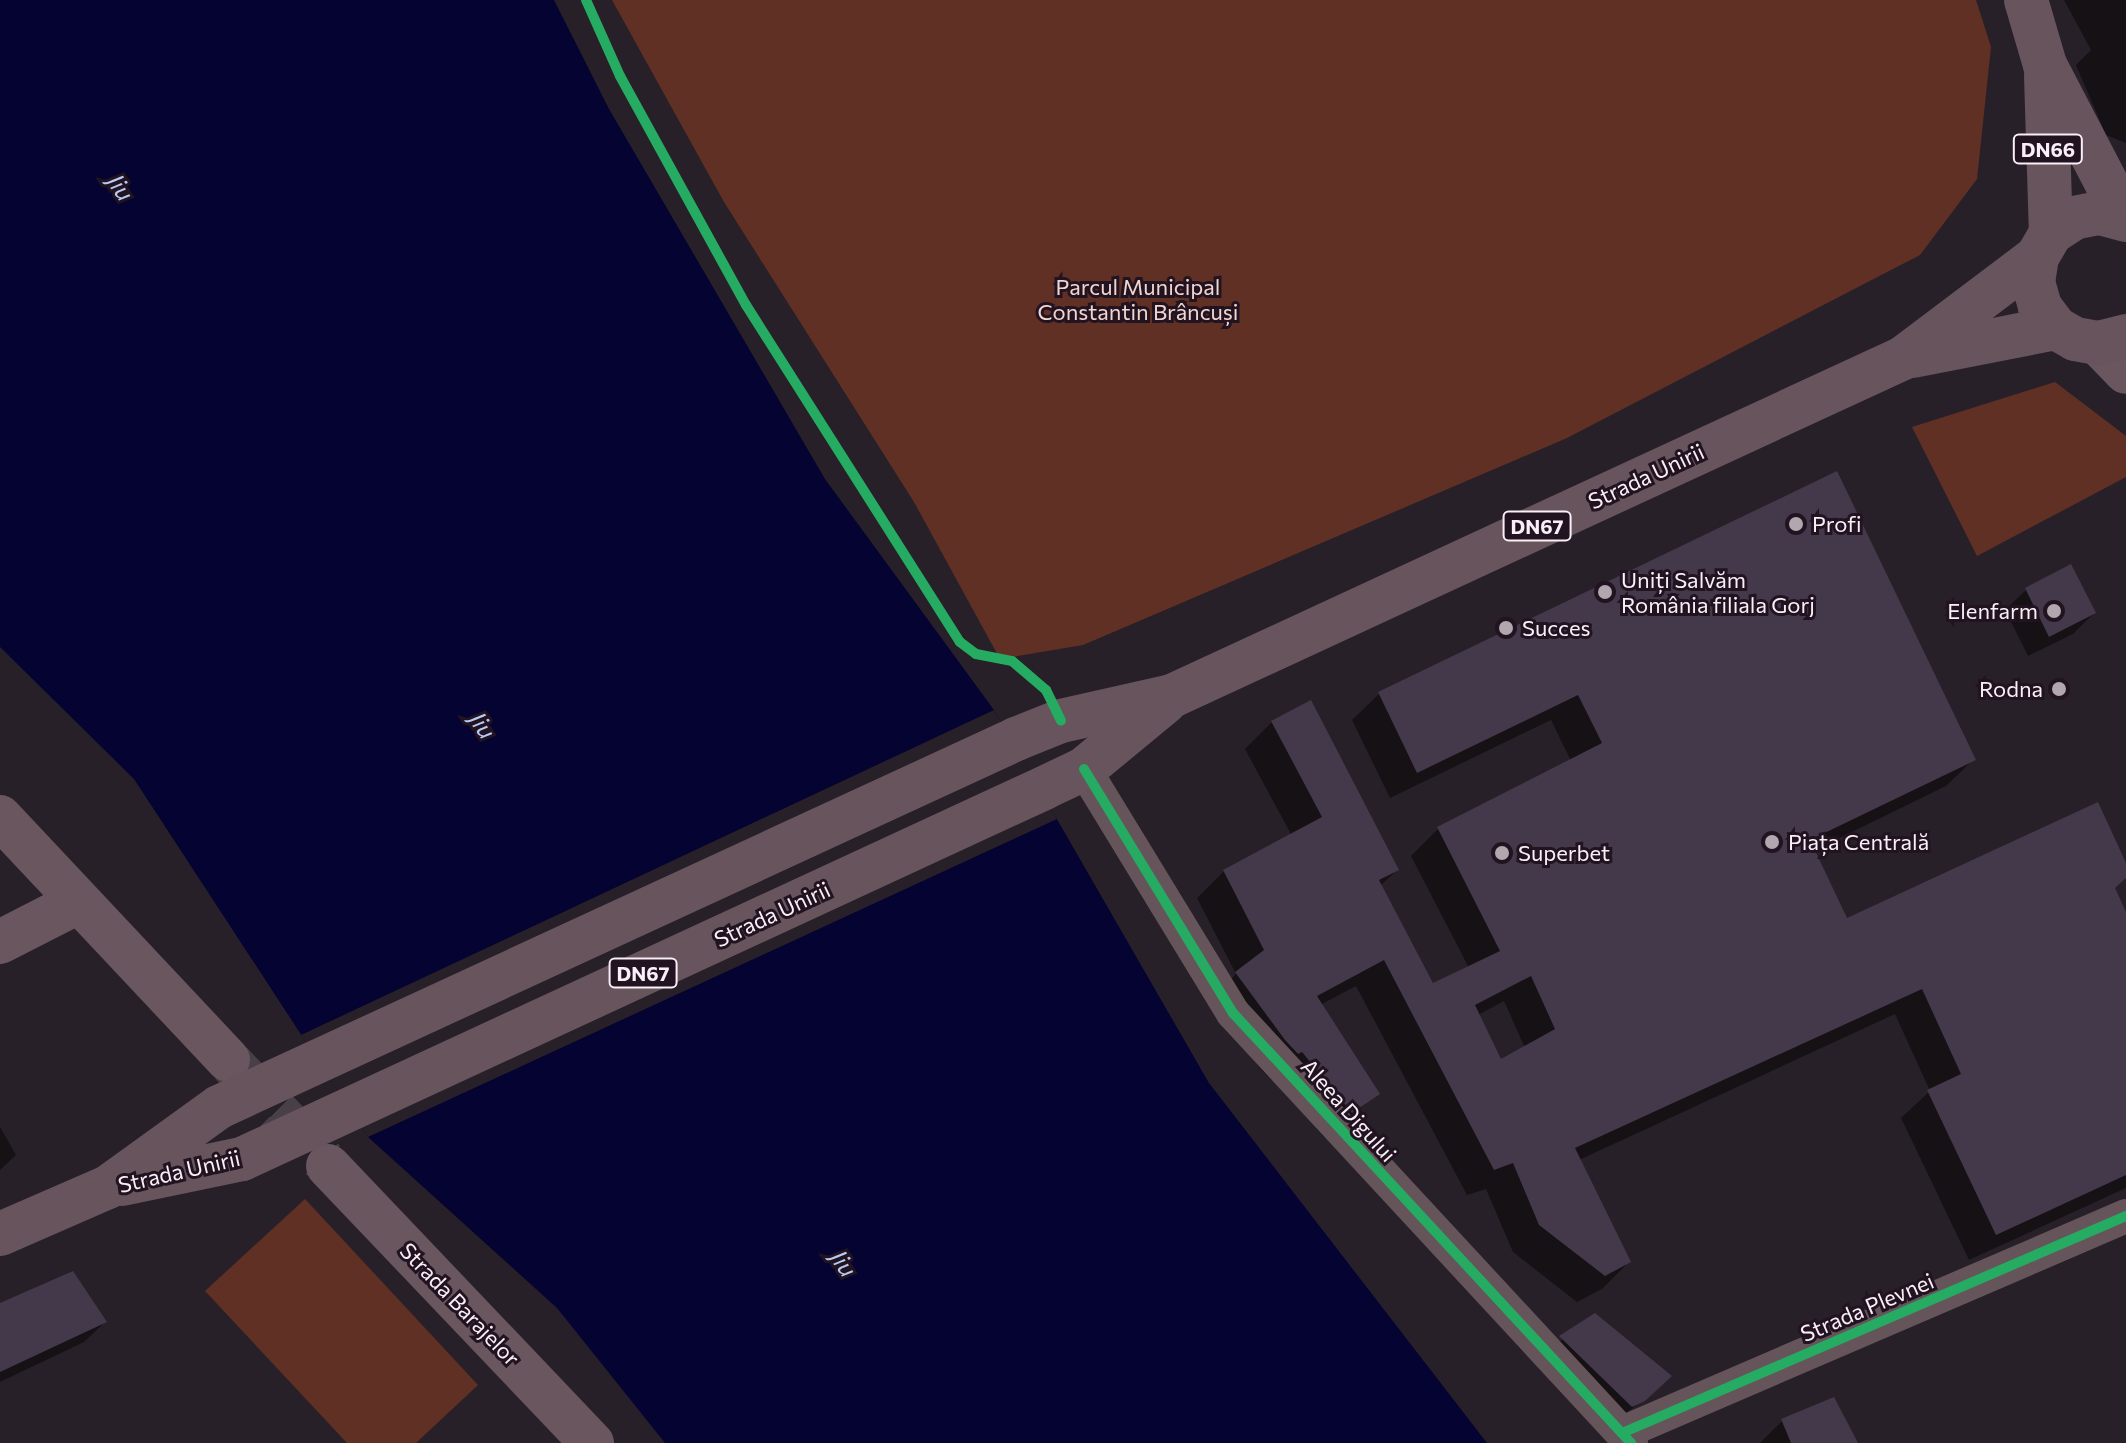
<!DOCTYPE html>
<meta charset="utf-8">
<style>
body{margin:0}
#map{position:relative;width:2126px;height:1443px;overflow:hidden;background:#282028;font-family:Commissioner,sans-serif}
div>[style]{position:absolute}
[style*='--x']{left:calc(var(--x)*1px);top:calc(var(--y)*1px);width:calc(var(--w)*1px);rotate:calc(var(--a)*1deg)}
.green>*{inset:0;background:#603025}
.water>*{inset:0;background:#050331}
.pier>*{inset:0;background:#282028}
.shadow>*{inset:0;background:#0007}
.building>*{inset:0;background:#43394b}
.secondary-tunnel>*{height:44px;margin-top:-22px;transform-origin:0;background:repeating-linear-gradient(90deg,#483f47 0 44px,transparent 0 66px)}
.street>*{height:34px;margin:-17px;padding:0 17px;transform-origin:17px;border-radius:17px;background:#66545b}
.secondary>*{height:44px;margin:-22px;padding:0 22px;transform-origin:22px;border-radius:22px;background:#69565e}
.primary>*{height:44px;margin:-22px;padding:0 22px;transform-origin:22px;border-radius:22px;background:#67545c}
.primary-bridge>*{height:44px;margin:-22px;padding:0 22px;transform-origin:22px;border-radius:22px;background:#67545c}
.cycleway>*{height:10px;margin:-5px;padding:0 5px;transform-origin:5px;border-radius:5px;background:#26ab63}
.dots>*{width:22px;height:22px;translate:-50% -50%;box-sizing:border-box;border:4px solid #221321;border-radius:50%}
span{translate:-50% -50%;white-space:nowrap;text-align:center;line-height:1.15;-webkit-text-stroke:6px #221321;paint-order:stroke}
.shield-label span{padding:2px 6px;background:#221321;border:2px solid;border-radius:6px;-webkit-text-stroke-width:0}
.shield-label{font-size:20px;color:#faeff8;font-weight:700}
.park-label{font-size:22px;color:#f1d6d0}
.street-label{font-size:22px;color:#faeff8}
.poi-label{font-size:22px;color:#faeff8}
.left{translate:0 -50%;text-align:left}
.right{translate:-100% -50%;text-align:right}
.water-label{font-size:24px;color:#b7cbf5;font-style:italic}
</style>
<div id="map">
<div class="green">
<div style="clip-path:polygon(612px 0,1976px 0,1991px 47px,1977px 179px,1920px 255px,1567px 438px,1083px 645px,1000px 659px,914px 502px,724px 202px)"></div>
<div style="clip-path:polygon(2055px 382px,2126px 436px,2126px 477px,1977px 556px,1912px 427px)"></div>
<div style="clip-path:polygon(305px 1199px,478px 1385px,416px 1443px,347px 1443px,205px 1291px)"></div>
</div>
<div class="water">
<div style="clip-path:polygon(0 0,554px 0,609px 109px,825px 479px,994px 710px,1209px 1083px,1487px 1443px,665px 1443px,557px 1308px,368px 1137px,134px 779px,0 647px)"></div>
</div>
<div class="pier">
<div style="clip-path:polygon(994px 710px,1057px 819px,368px 1137px,301px 1035px)"></div>
</div>
<div class="shadow">
<div style="clip-path:polygon(2064px 0,2126px 0,2126px 143px,2106px 135px,2076px 65px,2091px 50px)"></div>
<div style="clip-path:polygon(evenodd,1836px 473px,1973px 760px,1946px 786px,1813px 851px,1846px 921px,2126px 868px,2126px 875px,2113px 888px,2126px 917px,2126px 1188px,1969px 1260px,1901px 1118px,1930px 1091px,1895px 1014px,1579px 1160px,1629px 1262px,1602px 1289px,1577px 1302px,1513px 1252px,1486px 1189px,1467px 1195px,1356px 986px,1320px 1005px,1378px 1093px,1325px 1138px,1274px 1077px,1271px 1080px,1259px 1067px,1210px 1000px,1236px 974px,1197px 898px,1224px 871px,1292px 836px,1245px 749px,1272px 722px,1397px 870px,1380px 886px,1432px 986px,1469px 968px,1411px 856px,1438px 829px,1571px 761px,1551px 720px,1390px 798px,1352px 720px,1379px 694px,1836px 473px,1504px 1001px,1525px 1048px,1500px 1062px,1478px 1015px,1504px 1001px)"></div>
<div style="clip-path:polygon(2071px 567px,2094px 613px,2073px 634px,2028px 656px,2005px 610px,2026px 590px)"></div>
<div style="clip-path:polygon(0 1127px,16px 1155px,0 1170px)"></div>
<div style="clip-path:polygon(0 1305px,105px 1322px,84px 1342px,0 1382px)"></div>
<div style="clip-path:polygon(1594px 1316px,1656px 1390px,1617px 1420px,1547px 1351px)"></div>
<div style="clip-path:polygon(1783px 1420px,1856px 1443px,1760px 1443px)"></div>
</div>
<div class="building">
<div style="clip-path:polygon(evenodd,1837px 471px,1976px 760px,1810px 840px,1847px 918px,2098px 802px,2126px 863px,2126px 878px,2115px 888px,2126px 912px,2126px 1175px,1996px 1235px,1927px 1090px,1961px 1074px,1922px 989px,1575px 1148px,1631px 1262px,1605px 1276px,1539px 1225px,1513px 1163px,1494px 1170px,1384px 960px,1317px 996px,1380px 1094px,1352px 1113px,1302px 1052px,1298px 1054px,1285px 1040px,1235px 972px,1264px 950px,1223px 870px,1322px 817px,1271px 721px,1311px 700px,1399px 870px,1379px 880px,1433px 983px,1500px 951px,1437px 827px,1602px 743px,1578px 695px,1417px 773px,1378px 692px,1837px 471px,1531px 976px,1555px 1029px,1501px 1059px,1475px 1005px,1531px 976px)"></div>
<div style="clip-path:polygon(2071px 564px,2096px 613px,2049px 637px,2025px 588px)"></div>
<div style="clip-path:polygon(73px 1271px,107px 1322px,0 1372px,0 1303px)"></div>
<div style="clip-path:polygon(1595px 1313px,1672px 1376px,1645px 1401px,1632px 1407px,1559px 1336px)"></div>
<div style="clip-path:polygon(1834px 1397px,1858px 1443px,1791px 1443px,1781px 1419px)"></div>
</div>
<div class="secondary-tunnel">
<div style="--x:231;--y:1063;--w:135;--a:46.5"></div>
</div>
<div class="street">
<div style="--x:1084;--y:769;--w:286;--a:58.6"></div>
<div style="--x:1233;--y:1013;--w:586;--a:47.21"></div>
<div style="--x:1622;--y:1433;--w:549;--a:-23.29"></div>
</div>
<div class="secondary">
<div style="--x:2098;--y:343;--w:40;--a:46"></div>
<div style="--x:0;--y:817;--w:333;--a:46.8"></div>
<div style="--x:0;--y:942;--w:88;--a:-27.1"></div>
<div style="--x:328;--y:1166;--w:383;--a:46.4"></div>
</div>
<div class="primary">
<div style="--x:2026;--y:0;--w:68;--a:73.7"></div>
<div style="--x:2045;--y:65;--w:174;--a:62.5"></div>
<div style="--x:2046;--y:76;--w:157;--a:88.2"></div>
<div style="--x:2126;--y:220;--w:28;--a:-165"></div>
<div style="--x:2099;--y:213;--w:25;--a:169"></div>
<div style="--x:2074;--y:218;--w:27;--a:147"></div>
<div style="--x:2051;--y:233;--w:28;--a:120"></div>
<div style="--x:2037;--y:257;--w:25;--a:99"></div>
<div style="--x:2033;--y:282;--w:26;--a:74"></div>
<div style="--x:2040;--y:307;--w:26;--a:53"></div>
<div style="--x:2056;--y:328;--w:22;--a:30"></div>
<div style="--x:2075;--y:339;--w:23;--a:10"></div>
<div style="--x:2098;--y:343;--w:29;--a:-14"></div>
<div style="--x:1913;--y:356;--w:146;--a:-11.1"></div>
<div style="--x:1016;--y:739;--w:48;--a:-21.8"></div>
<div style="--x:1061;--y:721;--w:114;--a:-12.7"></div>
<div style="--x:1172;--y:696;--w:805;--a:-24.81"></div>
<div style="--x:1903;--y:358;--w:168;--a:-37"></div>
<div style="--x:1044;--y:788;--w:44;--a:-25.4"></div>
<div style="--x:1084;--y:769;--w:104;--a:-39.5"></div>
<div style="--x:122;--y:1184;--w:123;--a:-11.8"></div>
<div style="--x:0;--y:1234;--w:118;--a:-23.5"></div>
<div style="--x:108;--y:1187;--w:137;--a:-35.8"></div>
</div>
<div class="primary-bridge">
<div style="--x:219;--y:1107;--w:878;--a:-24.78"></div>
<div style="--x:242;--y:1159;--w:884;--a:-24.82"></div>
</div>
<div class="cycleway">
<div style="--x:586;--y:0;--w:83;--a:65.9"></div>
<div style="--x:620;--y:76;--w:261;--a:61.2"></div>
<div style="--x:746;--y:305;--w:399;--a:57.6"></div>
<div style="--x:960;--y:642;--w:20;--a:37"></div>
<div style="--x:976;--y:654;--w:37;--a:11"></div>
<div style="--x:1012;--y:661;--w:45;--a:40.5"></div>
<div style="--x:1046;--y:690;--w:34;--a:64"></div>
<div style="--x:1084;--y:769;--w:286;--a:58.6"></div>
<div style="--x:1233;--y:1013;--w:586;--a:47.21"></div>
<div style="--x:1622;--y:1433;--w:549;--a:-23.29"></div>
</div>
<div class="dots">
<div style="left:1796px;top:524px;background:#b0a7af"></div>
<div style="left:1605px;top:592px;background:#b0a7af"></div>
<div style="left:2054px;top:611px;background:#b0a7af"></div>
<div style="left:1506px;top:628px;background:#b0a7af"></div>
<div style="left:2059px;top:689px;background:#b0a7af"></div>
<div style="left:1772px;top:842px;background:#b0a7af"></div>
<div style="left:1502px;top:853px;background:#b0a7af"></div>
</div>
<div class="shield-label">
<span style="left:2048px;top:149px">DN66</span>
<span style="left:1537px;top:526px">DN67</span>
<span style="left:643px;top:973px">DN67</span>
</div>
<div class="park-label">
<span style="left:1138px;top:299px">Parcul Municipal<br>Constantin Brâncuși</span>
</div>
<div class="street-label">
<span style="left:1646px;top:476px;rotate:-25deg">Strada Unirii</span>
<span style="left:772px;top:914px;rotate:-25deg">Strada Unirii</span>
<span style="left:1349px;top:1110px;rotate:48deg">Aleea Digului</span>
<span style="left:179px;top:1171px;rotate:-13deg">Strada Unirii</span>
<span style="left:460px;top:1304px;rotate:46deg">Strada Barajelor</span>
<span style="left:1867px;top:1307px;rotate:-23deg">Strada Plevnei</span>
</div>
<div class="poi-label">
<span class="left" style="left:1812px;top:524px">Profi</span>
<span class="left" style="left:1621px;top:592px">Uniți Salvăm<br>România filiala Gorj</span>
<span class="right" style="left:2038px;top:611px">Elenfarm</span>
<span class="left" style="left:1522px;top:628px">Succes</span>
<span class="right" style="left:2043px;top:689px">Rodna</span>
<span class="left" style="left:1788px;top:842px">Piața Centrală</span>
<span class="left" style="left:1518px;top:853px">Superbet</span>
</div>
<div class="water-label">
<span style="left:121px;top:187px;rotate:56deg">Jiu</span>
<span style="left:483px;top:725px;rotate:56deg">Jiu</span>
<span style="left:844px;top:1263px;rotate:56deg">Jiu</span>
</div>
</div>
